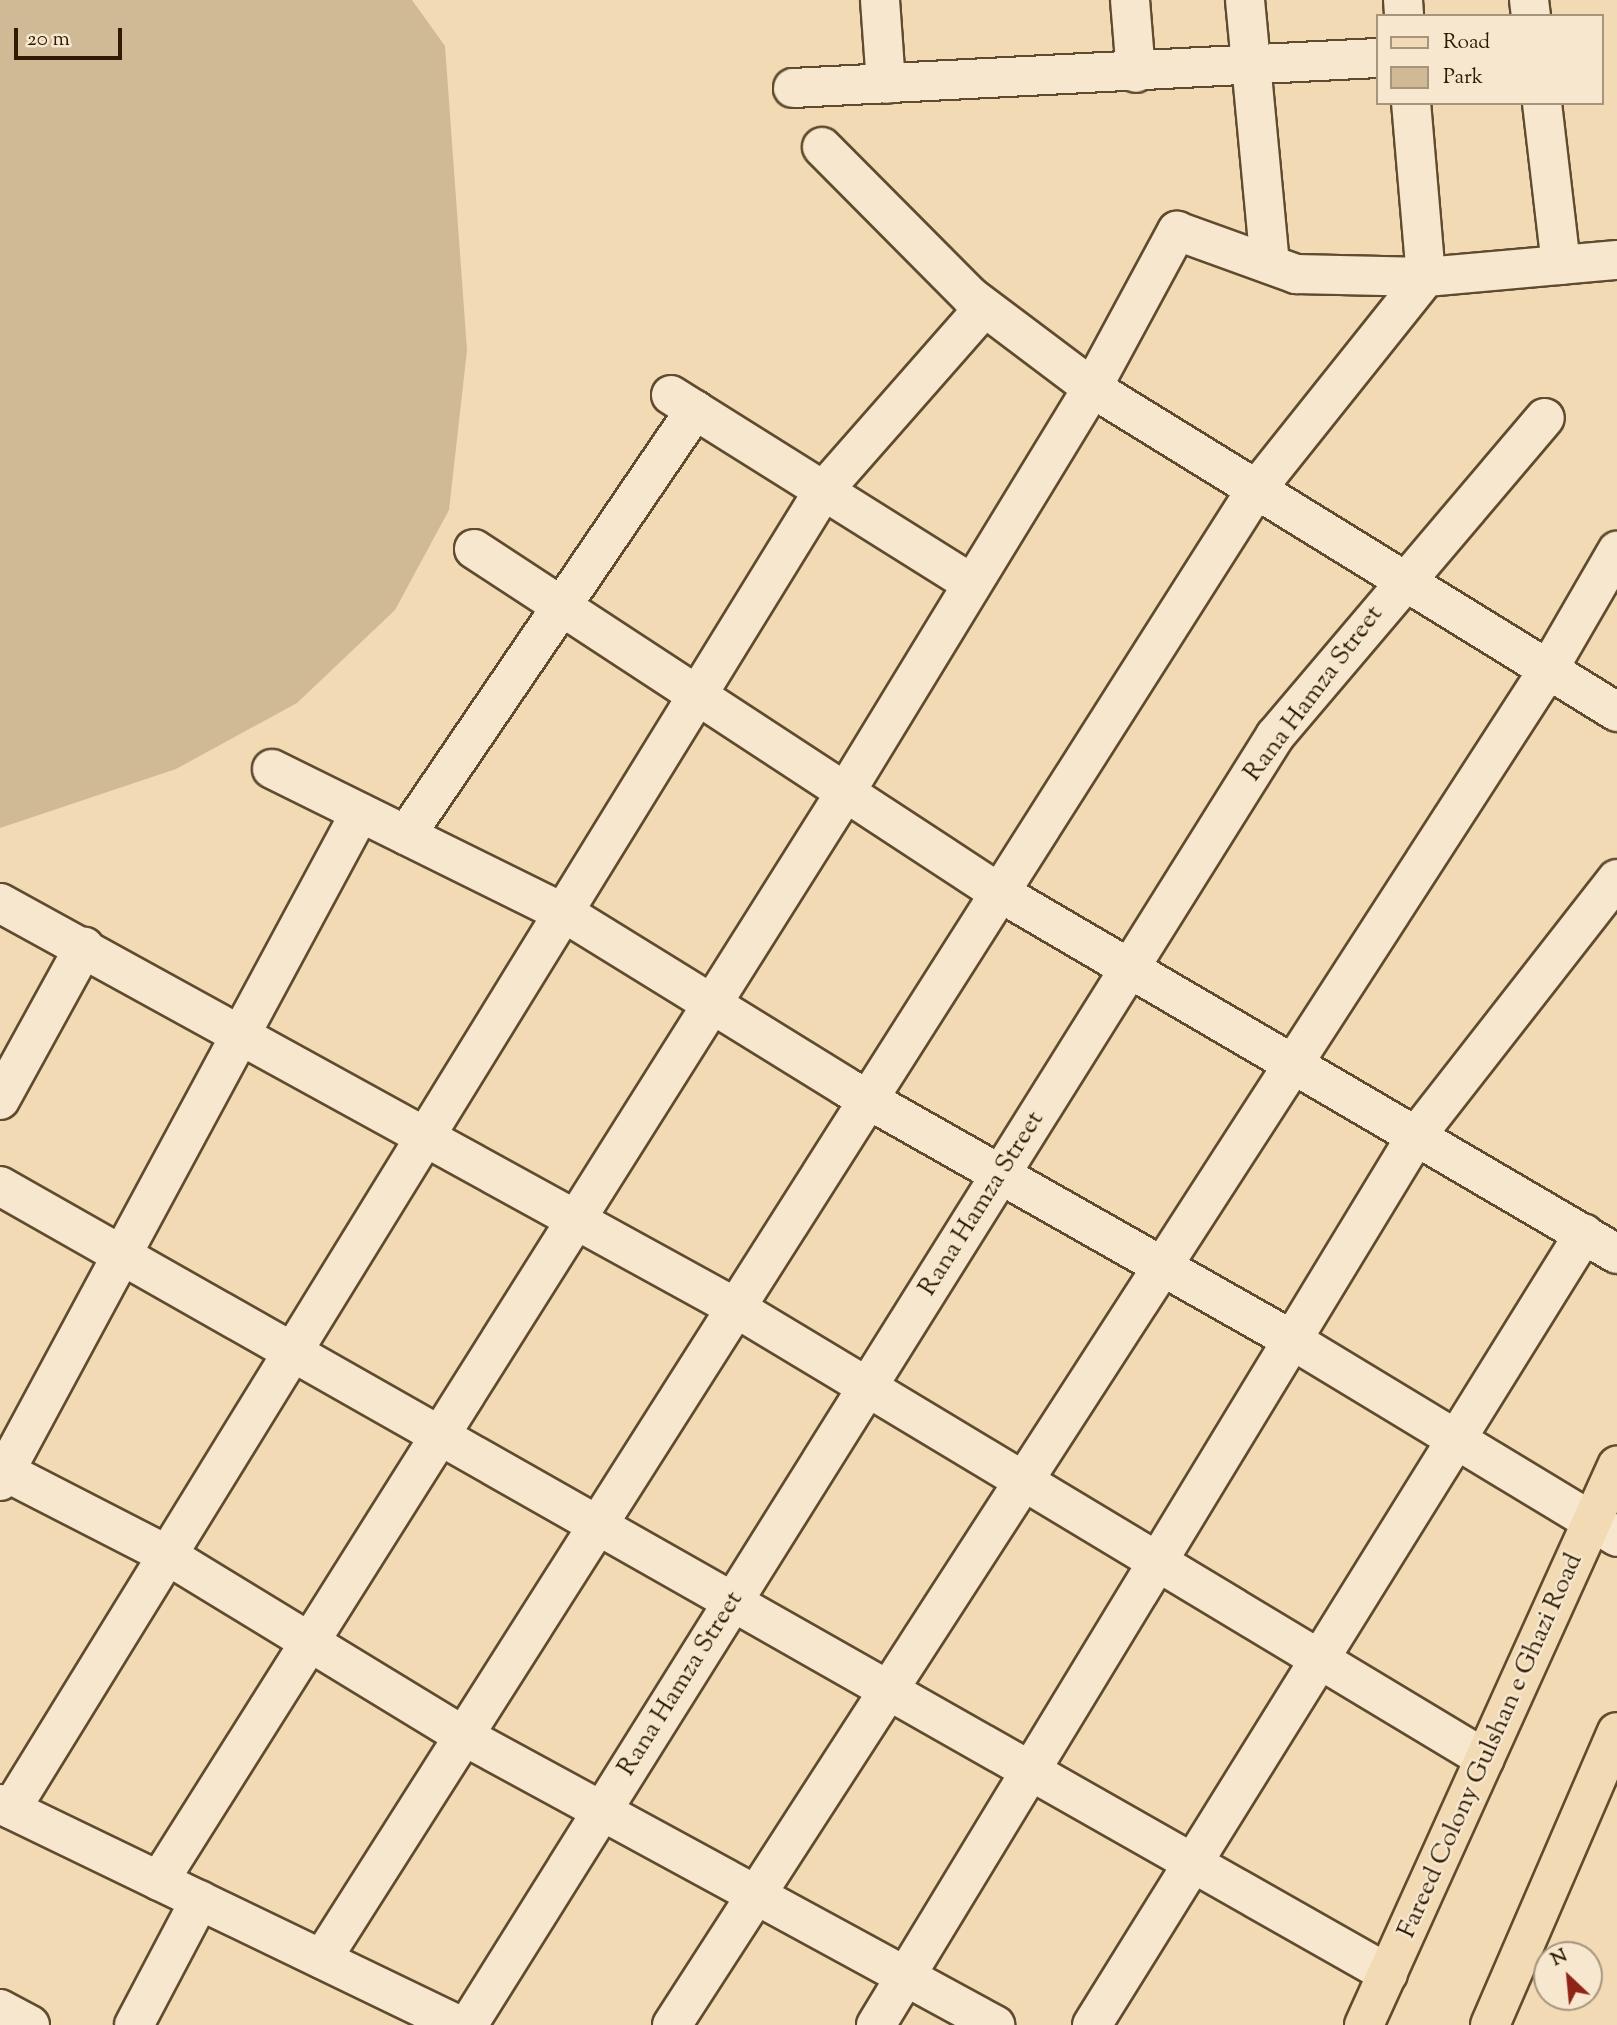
<!DOCTYPE html>
<style>
body{margin:0}
#map{position:relative;width:1617px;height:2025px;overflow:hidden;background:#f1dab4;font-family:"Sorts Mill Goudy",serif}
div>[style]{position:absolute}
[style*='--x']{left:calc(var(--x)*1px);top:calc(var(--y)*1px);width:calc(var(--w)*1px);rotate:calc(var(--a)*1deg)}
.green>*{inset:0;background:#d0ba96}
.roads{filter:drop-shadow(2px 0 #604b2e) drop-shadow(-2px 0 #604b2e) drop-shadow(0 2px #604b2e) drop-shadow(0 -2px #604b2e)}
.minor>*{height:38px;margin:-19px;padding:0 19px;transform-origin:19px;border-radius:19px;background:#f6e7ce}
.major>*{height:38px;margin:-19px;padding:0 19px;transform-origin:19px;border-radius:19px;background:#f1dab4}
span{translate:-50% -50%;white-space:nowrap;text-align:center;line-height:1.15;-webkit-text-stroke:5px #f6e7ce;paint-order:stroke}
.street-label{font-size:26px;color:#2f1b02}
.legend{position:absolute;left:1376px;top:14px;width:228px;height:91px;box-sizing:border-box;background:#f6e7ce;border:2px solid #a6957c;margin:0;padding:9px 12px;list-style:none;font-size:21px;color:#2f1b02}
.legend li{display:flex;align-items:center;gap:14px;height:35px}
.legend b{width:35px;border:2px solid #a6957c}
.north{position:absolute;left:1533px;top:1941px;width:70px;height:70px;box-sizing:border-box;background:#f6e7ce;border:2px solid #a6957c;border-radius:50%;rotate:334deg;font-size:19px;font-weight:700;line-height:28px;text-align:center;color:#2f1b02}
.north::after{content:'';display:block;margin:auto;width:24px;height:32px;background:#8f2418;clip-path:polygon(50% 0,100% 100%,50% 72%,0 100%)}
.scale{position:absolute;left:14px;top:28px;width:108px;height:32px;box-sizing:border-box;border:4px solid #2f1b02;border-top:0;padding-left:9px;font-size:21px;line-height:24px;white-space:nowrap;color:#2f1b02;-webkit-text-stroke:5px #f6e7ce;paint-order:stroke}
</style>
<div id="map">
<div class="green">
<div style="clip-path:polygon(0 0,412px 0,445px 46px,467px 350px,449px 510px,395px 610px,297px 703px,176px 769px,0 828px)"></div>
</div>
<div class="roads">
<div class="minor">
<div style="--x:880;--y:0;--w:84;--a:85.9"></div>
<div style="--x:1130;--y:0;--w:73;--a:85.3"></div>
<div style="--x:1245;--y:0;--w:265;--a:84.6"></div>
<div style="--x:1403;--y:0;--w:16;--a:86"></div>
<div style="--x:1529;--y:0;--w:16;--a:83"></div>
<div style="--x:793;--y:88;--w:585;--a:-2.94"></div>
<div style="--x:1542;--y:103;--w:163;--a:83.3"></div>
<div style="--x:822;--y:147;--w:210;--a:45.2"></div>
<div style="--x:970;--y:296;--w:153;--a:37"></div>
<div style="--x:1092;--y:388;--w:617;--a:31.68"></div>
<div style="--x:671;--y:395;--w:355;--a:32.1"></div>
<div style="--x:474;--y:549;--w:613;--a:33.22"></div>
<div style="--x:987;--y:885;--w:730;--a:30.36"></div>
<div style="--x:272;--y:769;--w:334;--a:26.3"></div>
<div style="--x:571;--y:917;--w:323;--a:31.7"></div>
<div style="--x:846;--y:1087;--w:513;--a:29.56"></div>
<div style="--x:1292;--y:1340;--w:380;--a:31.2"></div>
<div style="--x:406;--y:835;--w:514;--a:-55.78"></div>
<div style="--x:0;--y:903;--w:840;--a:28.82"></div>
<div style="--x:736;--y:1308;--w:874;--a:31.05"></div>
<div style="--x:0;--y:1100;--w:175;--a:-61.2"></div>
<div style="--x:0;--y:1186;--w:1596;--a:29.58"></div>
<div style="--x:0;--y:1469;--w:188;--a:27.2"></div>
<div style="--x:167;--y:1555;--w:348;--a:31.4"></div>
<div style="--x:464;--y:1736;--w:605;--a:28.56"></div>
<div style="--x:0;--y:1481;--w:759;--a:-61.68"></div>
<div style="--x:0;--y:1804;--w:509;--a:25.76"></div>
<div style="--x:11;--y:1809;--w:1548;--a:-58.36"></div>
<div style="--x:823;--y:491;--w:244;--a:-48.7"></div>
<div style="--x:159;--y:1881;--w:1286;--a:-57.77"></div>
<div style="--x:845;--y:793;--w:474;--a:-58.6"></div>
<div style="--x:1092;--y:388;--w:179;--a:-61.6"></div>
<div style="--x:1177;--y:231;--w:127;--a:19.9"></div>
<div style="--x:1296;--y:274;--w:130;--a:1.3"></div>
<div style="--x:1426;--y:277;--w:192;--a:-5.1"></div>
<div style="--x:322;--y:1959;--w:1739;--a:-57.56"></div>
<div style="--x:1255;--y:491;--w:274;--a:-51.4"></div>
<div style="--x:1426;--y:277;--w:175;--a:-94.9"></div>
<div style="--x:0;--y:2009;--w:34;--a:28"></div>
<div style="--x:134;--y:2025;--w:141;--a:-62.2"></div>
<div style="--x:468;--y:2025;--w:1521;--a:-57.95"></div>
<div style="--x:1275;--y:736;--w:417;--a:-49.7"></div>
<div style="--x:672;--y:2025;--w:1614;--a:-57.12"></div>
<div style="--x:1548;--y:670;--w:138;--a:-59.9"></div>
<div style="--x:876;--y:2025;--w:1040;--a:-58.72"></div>
<div style="--x:1416;--y:1136;--w:326;--a:-52"></div>
<div style="--x:1092;--y:2025;--w:932;--a:-58.12"></div>
</div>
<div class="major">
<div style="--x:1364;--y:2025;--w:614;--a:-65.65"></div>
<div style="--x:1490;--y:2025;--w:319;--a:-66.6"></div>
</div>
</div>
<div class="street-label">
<span style="left:1314px;top:694px;rotate:-53deg">Rana Hamza Street</span>
<span style="left:982px;top:1204px;rotate:-58deg">Rana Hamza Street</span>
<span style="left:681px;top:1684px;rotate:-58deg">Rana Hamza Street</span>
<span style="left:1491px;top:1746px;rotate:-66deg">Fareed Colony Gulshan e Ghazi Road</span>
</div>
<ul class="legend">
<li><b style="height:9px;background:#f1dab4"></b>Road</li>
<li><b style="height:19px;background:#d0ba96"></b>Park</li>
</ul>
<div class="north">N</div>
<div class="scale">20 m</div>
</div>
